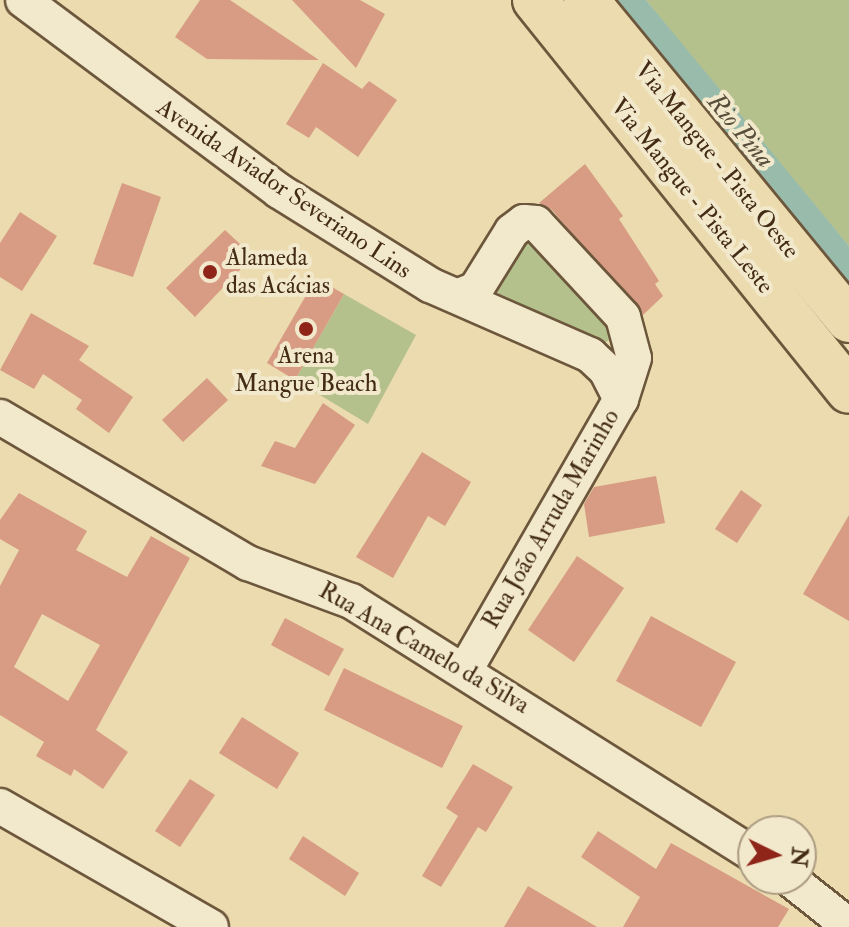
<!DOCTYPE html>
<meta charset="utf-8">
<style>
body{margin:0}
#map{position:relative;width:849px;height:927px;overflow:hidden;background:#ebdbaf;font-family:"IM FELL Double Pica",serif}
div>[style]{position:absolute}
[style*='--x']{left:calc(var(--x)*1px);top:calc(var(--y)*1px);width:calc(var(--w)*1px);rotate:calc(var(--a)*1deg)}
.green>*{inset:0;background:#b5c18c}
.water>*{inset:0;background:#98bbac}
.building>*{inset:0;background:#d79c83}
.roads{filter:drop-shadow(2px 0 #6d573c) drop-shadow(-2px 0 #6d573c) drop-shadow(0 2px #6d573c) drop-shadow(0 -2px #6d573c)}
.minor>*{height:34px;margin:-17px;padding:0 17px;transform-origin:17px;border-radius:17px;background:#f2e8cb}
.primary>*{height:44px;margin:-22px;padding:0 22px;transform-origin:22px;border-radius:22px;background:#ebdbaf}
.dots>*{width:22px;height:22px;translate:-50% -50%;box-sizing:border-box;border:4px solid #f2e8cb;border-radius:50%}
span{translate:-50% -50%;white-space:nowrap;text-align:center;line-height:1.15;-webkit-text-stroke:8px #f2e8cb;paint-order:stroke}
.street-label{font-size:24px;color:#432b16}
.poi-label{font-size:24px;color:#432b16}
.left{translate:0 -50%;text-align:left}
.water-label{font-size:26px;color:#584f3c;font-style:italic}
.north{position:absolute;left:737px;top:815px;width:80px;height:80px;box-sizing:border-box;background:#f2e8cb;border:2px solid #ac9c83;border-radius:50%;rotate:95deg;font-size:22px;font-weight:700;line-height:32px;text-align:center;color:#432b16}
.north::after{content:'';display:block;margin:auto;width:28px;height:36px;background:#8f2418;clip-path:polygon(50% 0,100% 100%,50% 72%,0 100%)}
</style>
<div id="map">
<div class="green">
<div style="clip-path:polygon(646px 0,849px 0,849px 246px,728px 102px)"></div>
<div style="clip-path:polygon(533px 241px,615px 333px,611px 339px,598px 347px,500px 296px,494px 288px,519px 246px)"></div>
<div style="clip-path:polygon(344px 294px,416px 335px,368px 424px,295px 380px)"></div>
</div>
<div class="water">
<div style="clip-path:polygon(610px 0,646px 0,849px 246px,849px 287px)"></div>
</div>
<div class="building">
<div style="clip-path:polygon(200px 0,230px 0,319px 60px,207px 59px,175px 37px)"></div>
<div style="clip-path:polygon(292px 0,360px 0,385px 14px,356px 68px)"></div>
<div style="clip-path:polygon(323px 63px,362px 89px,369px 81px,397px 100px,358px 157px,316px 127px,309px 138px,286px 124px)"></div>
<div style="clip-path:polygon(585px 164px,623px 216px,619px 219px,659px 281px,655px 284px,663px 296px,643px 315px,551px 209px,539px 203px)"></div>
<div style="clip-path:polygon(122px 183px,161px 197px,133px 277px,93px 264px)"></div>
<div style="clip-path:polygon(20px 212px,57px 236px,22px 291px,0 277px,0 243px)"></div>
<div style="clip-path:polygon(225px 230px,253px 256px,195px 317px,166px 288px)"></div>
<div style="clip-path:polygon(316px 278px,344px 294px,295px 380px,267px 363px)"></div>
<div style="clip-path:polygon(31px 313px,89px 346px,79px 360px,133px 397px,109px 433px,76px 409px,82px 400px,43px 374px,34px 389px,0 370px)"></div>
<div style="clip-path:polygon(207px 378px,228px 400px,183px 442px,162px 420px)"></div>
<div style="clip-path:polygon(323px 403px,355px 425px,315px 484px,261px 466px,275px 441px,295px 448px)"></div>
<div style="clip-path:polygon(422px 452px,471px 482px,445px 526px,428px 516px,393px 578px,356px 557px)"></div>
<div style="clip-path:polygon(656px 476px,665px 523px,589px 537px,584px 504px,594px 487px)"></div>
<div style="clip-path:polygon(741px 490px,762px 505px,737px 543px,715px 529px)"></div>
<div style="clip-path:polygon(evenodd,19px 493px,87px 531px,76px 550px,127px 577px,151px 536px,190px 558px,96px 730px,128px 752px,103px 789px,74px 769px,71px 776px,36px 756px,44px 742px,0 715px,0 586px,19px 550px,0 539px,0 520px,19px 493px,42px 614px,100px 645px,68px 701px,14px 667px,42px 614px)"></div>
<div style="clip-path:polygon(849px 515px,849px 621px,803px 594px)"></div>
<div style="clip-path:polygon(577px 556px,624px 588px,574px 662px,528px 630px)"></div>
<div style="clip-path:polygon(651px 616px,736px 662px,701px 727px,616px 681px)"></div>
<div style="clip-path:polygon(285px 618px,344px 649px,329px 676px,271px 645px)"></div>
<div style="clip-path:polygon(344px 668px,463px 726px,442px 768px,324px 710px)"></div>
<div style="clip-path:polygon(242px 717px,299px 753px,277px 789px,219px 753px)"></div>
<div style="clip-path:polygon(473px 764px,513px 787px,486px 832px,478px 827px,441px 887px,422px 876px,458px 816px,446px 808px)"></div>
<div style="clip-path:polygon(190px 779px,215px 795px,180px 847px,155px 831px)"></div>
<div style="clip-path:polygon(598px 831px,656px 869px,671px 843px,789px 909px,778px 927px,623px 927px,640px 897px,581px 857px)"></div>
<div style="clip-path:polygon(303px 836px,359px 873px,345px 896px,289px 859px)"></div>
<div style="clip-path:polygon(528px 886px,597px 927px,504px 927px)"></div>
</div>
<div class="roads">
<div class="minor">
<div style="--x:23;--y:0;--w:319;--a:36.7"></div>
<div style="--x:279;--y:191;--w:178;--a:31.9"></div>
<div style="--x:430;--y:285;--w:175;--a:23.6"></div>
<div style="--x:590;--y:355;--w:22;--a:43"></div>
<div style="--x:606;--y:370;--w:33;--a:63"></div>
<div style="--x:621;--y:399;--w:311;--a:119.9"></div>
<div style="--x:459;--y:296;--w:18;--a:-22"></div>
<div style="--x:476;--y:289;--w:68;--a:-58.2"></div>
<div style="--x:512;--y:231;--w:15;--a:-37"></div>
<div style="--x:524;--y:222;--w:12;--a:5"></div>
<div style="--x:536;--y:223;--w:128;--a:47.2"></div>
<div style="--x:623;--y:317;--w:42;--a:75"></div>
<div style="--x:634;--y:358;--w:43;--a:107.6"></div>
<div style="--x:0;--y:417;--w:288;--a:30.5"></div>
<div style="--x:248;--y:563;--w:110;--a:20.3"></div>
<div style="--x:351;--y:601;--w:475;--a:32.2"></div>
<div style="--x:0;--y:806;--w:243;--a:29.8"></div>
<div style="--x:790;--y:879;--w:75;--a:38.5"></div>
</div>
<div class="primary">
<div style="--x:535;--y:0;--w:501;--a:51.23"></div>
<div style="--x:586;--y:0;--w:414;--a:50.6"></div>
</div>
</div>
<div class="dots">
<div style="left:210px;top:272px;background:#8f2418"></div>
<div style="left:306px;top:329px;background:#8f2418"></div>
</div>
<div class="street-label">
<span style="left:717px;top:160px;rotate:51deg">Via Mangue - Pista Oeste</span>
<span style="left:284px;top:189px;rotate:34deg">Avenida Aviador Severiano Lins</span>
<span style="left:692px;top:196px;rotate:51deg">Via Mangue - Pista Leste</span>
<span style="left:551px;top:519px;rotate:-60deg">Rua João Arruda Marinho</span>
<span style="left:424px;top:648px;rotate:30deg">Rua Ana Camelo da Silva</span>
</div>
<div class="poi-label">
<span class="left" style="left:226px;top:272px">Alameda<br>das Acácias</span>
<span style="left:306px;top:370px">Arena<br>Mangue Beach</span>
</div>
<div class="water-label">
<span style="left:740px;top:131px;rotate:50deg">Rio Pina</span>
</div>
<div class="north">N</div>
</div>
